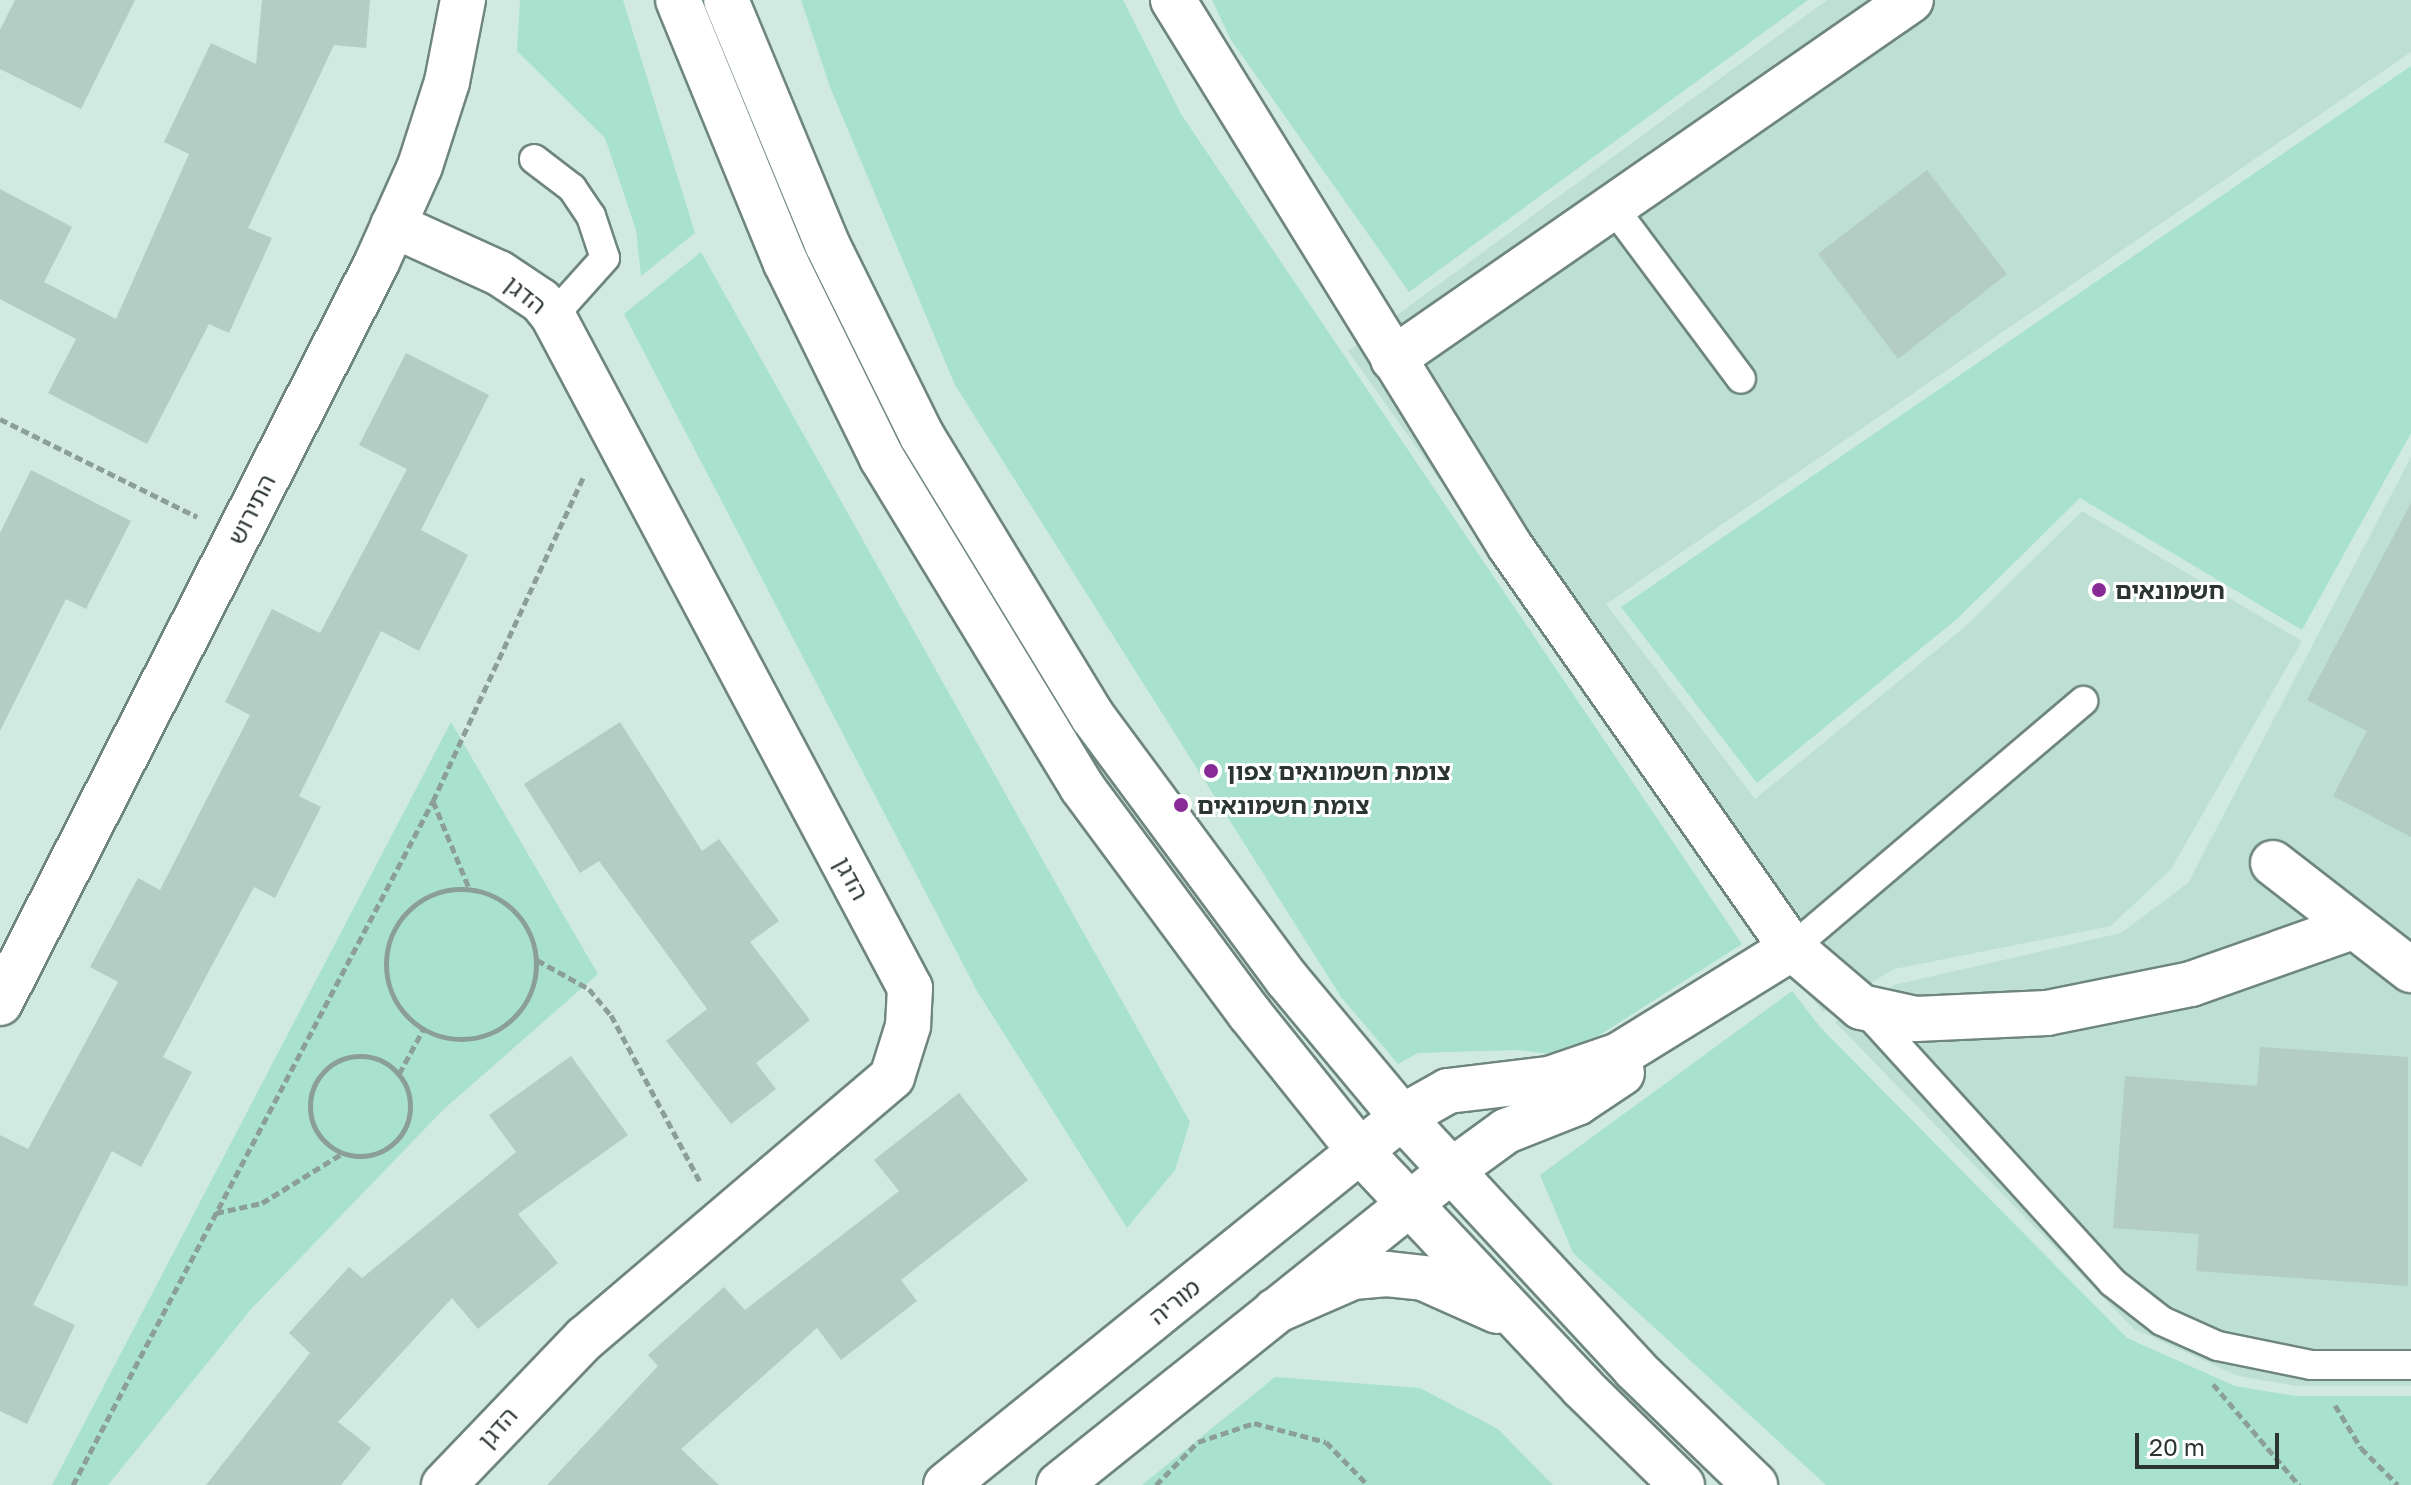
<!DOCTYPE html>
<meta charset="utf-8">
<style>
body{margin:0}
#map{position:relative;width:2411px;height:1485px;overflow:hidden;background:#d1eae1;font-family:"Golos Text","Noto Sans Hebrew",sans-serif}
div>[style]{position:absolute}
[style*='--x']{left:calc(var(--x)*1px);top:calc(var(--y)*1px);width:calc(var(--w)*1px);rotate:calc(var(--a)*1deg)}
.built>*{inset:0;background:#bddfd4}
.green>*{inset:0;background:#a8e2cf}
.building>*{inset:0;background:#b3ccc4}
.path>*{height:5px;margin-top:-2.5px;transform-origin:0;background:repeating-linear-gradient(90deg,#8b9e97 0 8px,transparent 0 12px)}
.path>.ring{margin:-2.5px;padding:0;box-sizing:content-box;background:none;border:5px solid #8b9e97;border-radius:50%}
.roads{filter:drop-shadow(2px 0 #6f867f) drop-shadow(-2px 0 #6f867f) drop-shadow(0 2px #6f867f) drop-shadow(0 -2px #6f867f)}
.lane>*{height:28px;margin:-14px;padding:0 14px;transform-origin:14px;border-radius:14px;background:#fff}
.street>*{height:44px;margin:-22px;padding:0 22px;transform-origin:22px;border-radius:22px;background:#fff}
.secondary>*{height:44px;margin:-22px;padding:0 22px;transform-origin:22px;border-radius:22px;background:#fff}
.primary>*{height:44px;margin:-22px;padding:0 22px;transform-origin:22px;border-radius:22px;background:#fff}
.dots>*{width:22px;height:22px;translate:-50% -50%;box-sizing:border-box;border:4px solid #fff;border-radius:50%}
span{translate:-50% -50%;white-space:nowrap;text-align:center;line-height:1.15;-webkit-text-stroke:6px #fff;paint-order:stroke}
.street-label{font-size:24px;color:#2b3531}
.poi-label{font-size:24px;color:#2b3531;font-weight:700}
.left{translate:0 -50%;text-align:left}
.scale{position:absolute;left:2135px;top:1433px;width:144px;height:36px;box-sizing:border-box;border:4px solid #2b3531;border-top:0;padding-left:10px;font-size:24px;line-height:28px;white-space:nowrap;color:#2b3531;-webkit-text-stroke:6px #fff;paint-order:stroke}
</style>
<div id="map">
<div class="built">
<div style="clip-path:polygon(1827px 0,2411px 0,2411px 52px,1606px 604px,1755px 799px,1966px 626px,2082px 511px,2302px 641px,2171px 869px,2111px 926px,1894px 969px,1823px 1012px,1758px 929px,1348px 351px)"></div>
<div style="clip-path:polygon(2411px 457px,2411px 1386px,2297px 1386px,2238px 1376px,2134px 1329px,1835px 1022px,1894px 985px,2121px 933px,2188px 883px)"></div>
</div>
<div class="green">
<div style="clip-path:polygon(520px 0,623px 0,695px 233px,641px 276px,636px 230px,605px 138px,517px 51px)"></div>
<div style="clip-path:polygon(801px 0,1123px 0,1181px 114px,1742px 944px,1567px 1056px,1517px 1050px,1418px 1053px,1398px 1064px,1341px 997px,955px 385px,830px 87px)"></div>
<div style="clip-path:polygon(1212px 0,1808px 0,1409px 292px,1231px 40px)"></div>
<div style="clip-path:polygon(2411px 66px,2411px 433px,2302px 630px,2080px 498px,1958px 618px,1757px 783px,1621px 607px)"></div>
<div style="clip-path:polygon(701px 252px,1190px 1122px,1175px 1170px,1127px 1228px,977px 991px,624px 314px)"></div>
<div style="clip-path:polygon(451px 722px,598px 974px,444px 1109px,252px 1308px,108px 1485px,52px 1485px)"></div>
<div style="clip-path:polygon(1792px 991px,1821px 1028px,2127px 1338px,2235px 1386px,2296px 1396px,2411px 1396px,2411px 1485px,1826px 1485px,1573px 1253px,1540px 1175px)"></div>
<div style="clip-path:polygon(1275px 1377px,1420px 1388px,1498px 1429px,1553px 1485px,1142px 1485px)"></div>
</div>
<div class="building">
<div style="clip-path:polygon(15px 0,135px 0,81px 109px,0 69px,0 30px)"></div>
<div style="clip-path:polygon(262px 0,370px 0,366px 48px,334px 45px,248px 228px,272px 238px,229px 333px,209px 324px,147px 444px,48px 393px,76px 339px,0 299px,0 189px,72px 227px,44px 282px,116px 319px,189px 154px,164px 142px,211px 43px,256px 64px)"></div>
<div style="clip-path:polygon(1927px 170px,2007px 274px,1898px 359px,1818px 254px)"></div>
<div style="clip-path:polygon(406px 353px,489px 395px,421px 530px,468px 555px,419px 651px,381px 631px,299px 796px,321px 807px,275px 898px,254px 887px,163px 1057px,192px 1072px,141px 1167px,112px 1151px,33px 1305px,75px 1325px,27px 1424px,0 1411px,0 1135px,28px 1149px,118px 982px,90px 967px,138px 878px,160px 890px,250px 715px,225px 702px,272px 609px,320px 633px,407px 469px,359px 445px)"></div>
<div style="clip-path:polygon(31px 470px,131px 521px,86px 609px,66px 599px,0 731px,0 533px)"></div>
<div style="clip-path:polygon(2411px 503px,2411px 837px,2333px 796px,2367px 731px,2307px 700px)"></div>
<div style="clip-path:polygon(620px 722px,702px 851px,719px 839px,779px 921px,750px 942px,810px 1020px,756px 1063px,776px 1089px,731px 1124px,666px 1041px,707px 1009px,599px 861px,580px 873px,524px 784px)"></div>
<div style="clip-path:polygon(2260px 1047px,2408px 1057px,2408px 1286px,2196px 1271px,2199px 1234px,2113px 1228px,2125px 1076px,2257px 1086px)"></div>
<div style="clip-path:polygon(571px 1056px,628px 1135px,518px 1214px,558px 1263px,478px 1329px,452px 1298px,338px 1422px,371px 1448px,341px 1485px,206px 1485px,310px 1353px,289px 1333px,349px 1267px,362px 1278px,516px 1152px,489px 1115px)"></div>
<div style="clip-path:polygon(959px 1093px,1028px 1180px,901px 1280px,917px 1301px,841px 1360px,817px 1328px,681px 1449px,719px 1485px,547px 1485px,658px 1366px,648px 1355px,724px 1287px,745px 1310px,899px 1191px,874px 1160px)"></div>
</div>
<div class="path">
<div style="--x:0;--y:419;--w:220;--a:26.4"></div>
<div style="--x:433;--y:801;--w:94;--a:67.5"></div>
<div class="ring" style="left:386px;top:889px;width:145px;height:145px"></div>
<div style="--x:537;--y:960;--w:60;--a:29.1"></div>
<div style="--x:589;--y:989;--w:34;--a:50"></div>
<div style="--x:611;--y:1015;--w:189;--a:61.9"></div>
<div class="ring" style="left:310px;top:1056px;width:95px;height:95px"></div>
<div style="--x:399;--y:1074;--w:50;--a:-61.4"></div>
<div style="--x:216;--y:1213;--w:47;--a:-12.3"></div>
<div style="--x:262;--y:1203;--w:95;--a:-31.7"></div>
<div style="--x:2213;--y:1384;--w:133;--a:49.6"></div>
<div style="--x:2335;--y:1405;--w:50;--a:58.8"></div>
<div style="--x:2361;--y:1448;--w:52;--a:45"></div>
<div style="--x:73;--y:1485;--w:773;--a:-62.24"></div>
<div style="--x:433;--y:801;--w:358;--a:-65.1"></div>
<div style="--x:1156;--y:1485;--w:60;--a:-45.7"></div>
<div style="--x:1198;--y:1442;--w:59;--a:-18.7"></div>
<div style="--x:1254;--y:1423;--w:74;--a:14.8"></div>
<div style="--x:1326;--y:1442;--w:60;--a:45.7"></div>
</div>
<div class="roads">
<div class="lane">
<div style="--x:534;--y:159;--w:48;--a:37.3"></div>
<div style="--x:572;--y:188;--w:34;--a:56"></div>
<div style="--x:591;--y:216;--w:44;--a:71.6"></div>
<div style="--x:605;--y:258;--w:78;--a:131.9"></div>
<div style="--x:1613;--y:207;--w:214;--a:53.3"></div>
<div style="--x:1792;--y:948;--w:382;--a:-40.3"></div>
<div style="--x:1862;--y:1007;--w:372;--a:47.7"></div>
<div style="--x:2112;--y:1282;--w:63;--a:38"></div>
<div style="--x:2162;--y:1321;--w:61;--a:24.1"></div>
<div style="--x:2218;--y:1346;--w:95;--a:11.5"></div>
<div style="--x:2311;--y:1365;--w:100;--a:0"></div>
</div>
<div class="street">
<div style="--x:1173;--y:0;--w:642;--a:58.32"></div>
<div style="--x:1510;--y:546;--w:491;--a:55"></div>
<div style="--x:1792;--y:948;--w:91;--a:40.5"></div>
<div style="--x:1861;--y:1007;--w:56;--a:12.3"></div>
<div style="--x:1916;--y:1019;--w:131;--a:-2.6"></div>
<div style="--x:2047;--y:1013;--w:147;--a:-11.4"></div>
<div style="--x:2191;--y:984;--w:172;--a:-19.4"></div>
<div style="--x:393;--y:225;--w:116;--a:24.4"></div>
<div style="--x:499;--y:273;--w:50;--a:33.7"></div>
<div style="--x:541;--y:301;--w:19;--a:51"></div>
<div style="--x:553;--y:316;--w:761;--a:62.02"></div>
<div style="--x:910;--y:988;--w:38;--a:93"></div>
<div style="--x:908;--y:1026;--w:53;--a:107.4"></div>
<div style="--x:892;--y:1077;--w:403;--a:139.6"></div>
<div style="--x:585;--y:1338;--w:204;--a:133.8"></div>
<div style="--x:1393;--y:359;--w:630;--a:-34.72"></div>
<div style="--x:2273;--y:863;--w:175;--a:37.8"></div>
<div style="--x:1402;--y:1117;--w:53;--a:-29.5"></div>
<div style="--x:1448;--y:1091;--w:102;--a:-6.8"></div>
<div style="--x:1549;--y:1079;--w:74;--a:-18.9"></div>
<div style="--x:1619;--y:1055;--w:203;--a:-31.7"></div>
<div style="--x:1451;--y:1171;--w:68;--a:-36"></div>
<div style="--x:1506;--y:1131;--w:76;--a:-21.5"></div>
<div style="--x:1577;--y:1103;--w:54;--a:-33.7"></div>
</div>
<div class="secondary">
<div style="--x:0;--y:1003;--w:831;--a:-63.03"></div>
<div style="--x:377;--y:262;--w:105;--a:-65.9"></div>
<div style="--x:420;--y:166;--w:88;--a:-72.2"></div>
<div style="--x:447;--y:82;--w:84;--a:-79"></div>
<div style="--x:946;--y:1485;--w:586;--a:-38.9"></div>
<div style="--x:1059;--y:1485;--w:502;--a:-38.7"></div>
</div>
<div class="primary">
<div style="--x:678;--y:0;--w:284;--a:67.7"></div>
<div style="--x:786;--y:263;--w:217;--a:63.8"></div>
<div style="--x:882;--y:458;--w:385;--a:58.7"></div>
<div style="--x:1082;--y:787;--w:282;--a:53.5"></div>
<div style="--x:1250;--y:1014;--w:174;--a:51.3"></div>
<div style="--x:1359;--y:1150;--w:325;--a:46.7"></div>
<div style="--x:1582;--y:1387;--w:140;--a:44.4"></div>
<div style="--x:726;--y:0;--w:264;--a:67.5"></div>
<div style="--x:827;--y:244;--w:214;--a:63.7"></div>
<div style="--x:922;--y:436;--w:329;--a:58.7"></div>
<div style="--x:1093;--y:717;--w:326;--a:53.5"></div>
<div style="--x:1287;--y:979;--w:180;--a:50.2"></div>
<div style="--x:1402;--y:1117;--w:343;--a:47.2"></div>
<div style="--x:1635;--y:1369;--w:167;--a:44"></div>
<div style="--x:1275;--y:1311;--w:85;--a:-23.6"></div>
<div style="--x:1353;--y:1277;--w:34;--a:-5"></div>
<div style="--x:1387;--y:1274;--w:36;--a:6"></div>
<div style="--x:1423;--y:1278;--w:81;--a:24"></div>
</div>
</div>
<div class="dots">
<div style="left:2099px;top:590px;background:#882a95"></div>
<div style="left:1211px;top:771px;background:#882a95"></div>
<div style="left:1181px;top:805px;background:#882a95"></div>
</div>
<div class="street-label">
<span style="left:526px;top:294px;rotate:39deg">הדגן</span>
<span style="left:251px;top:509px;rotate:-63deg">התירוש</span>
<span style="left:852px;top:878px;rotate:62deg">הדגן</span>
<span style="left:1174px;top:1301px;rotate:-39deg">מוריה</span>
<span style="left:497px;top:1427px;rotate:-48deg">הדגן</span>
</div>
<div class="poi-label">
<span class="left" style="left:2115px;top:590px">חשמונאים</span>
<span class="left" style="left:1227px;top:771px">צומת חשמונאים צפון</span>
<span class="left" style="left:1197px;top:805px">צומת חשמונאים</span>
</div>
<div class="scale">20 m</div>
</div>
